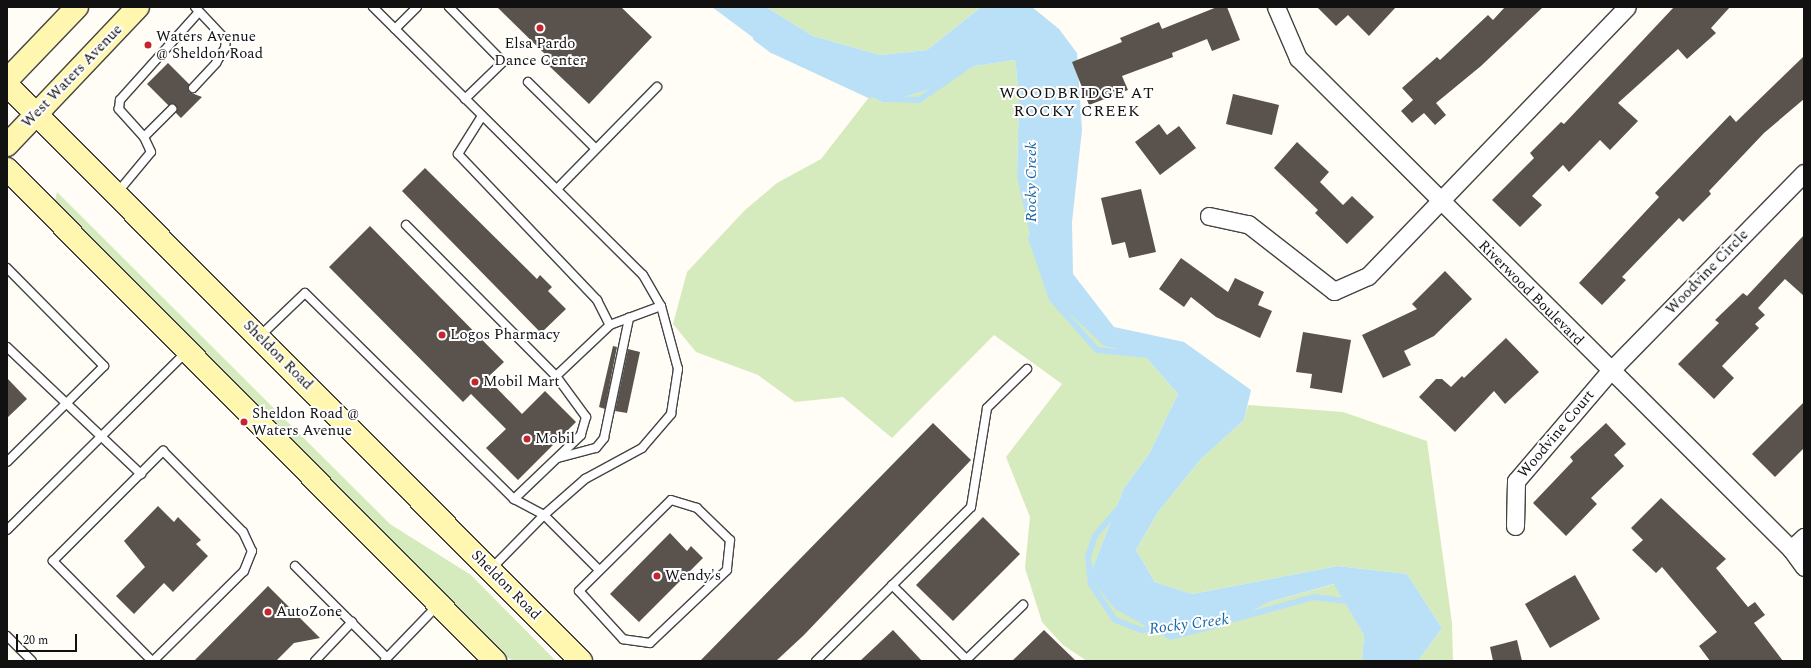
<!DOCTYPE html>
<style>
body{margin:0}
#map{position:relative;width:1811px;height:668px;overflow:hidden;background:#fffdf5;font-family:Spectral,serif}
div>[style]{position:absolute}
[style*='--x']{left:calc(var(--x)*1px);top:calc(var(--y)*1px);width:calc(var(--w)*1px);rotate:calc(var(--a)*1deg)}
.green>*{inset:0;background:#d5ebbd}
.water>*{inset:0;background:#b9e0f7}
.stream>*{height:6px;margin:-3px;padding:0 3px;transform-origin:3px;border-radius:3px;background:#b9e0f7}
.building>*{inset:0;background:#5a524d}
.roads{filter:drop-shadow(1px 0 #444) drop-shadow(-1px 0 #444) drop-shadow(0 1px #444) drop-shadow(0 -1px #444)}
.lane>*{height:8px;margin:-4px;padding:0 4px;transform-origin:4px;border-radius:4px;background:#fff}
.street>*{height:17px;margin:-8.5px;padding:0 8.5px;transform-origin:8.5px;border-radius:8.5px;background:#fff}
.secondary>*{height:22px;margin:-11px;padding:0 11px;transform-origin:11px;border-radius:11px;background:#fff6b0}
.dots>*{width:11px;height:11px;translate:-50% -50%;box-sizing:border-box;border:2px solid #fff;border-radius:50%}
span{translate:-50% -50%;white-space:nowrap;text-align:center;line-height:1.15;-webkit-text-stroke:4px #fff;paint-order:stroke}
.poi-label{font-size:15px;color:#111}
.left{translate:0 -50%;text-align:left}
.street-label{font-size:15px;color:#111}
.neighbourhood-label{font-size:16px;color:#111;letter-spacing:1px}
.water-label{font-size:16px;color:#1768a6;font-style:italic}
.frame{position:absolute;inset:0;border:8px solid #111;pointer-events:none}
.scale{position:absolute;left:16px;top:634px;width:61px;height:18px;box-sizing:border-box;border:2px solid #111;border-top:0;padding-left:5px;font-size:12px;line-height:14px;white-space:nowrap;color:#111;-webkit-text-stroke:3px #fff;paint-order:stroke}
</style>
<div id="map">
<div class="green">
<div style="clip-path:polygon(766px 7px,981px 7px,927px 50px,880px 55px,813px 36px)"></div>
<div style="clip-path:polygon(1015px 60px,1019px 93px,1017px 177px,1104px 346px,1144px 355px,1178px 394px,1149px 454px,1124px 488px,1089px 577px,1225px 626px,1269px 602px,1335px 584px,1364px 635px,1362px 661px,1087px 661px,1063px 645px,1042px 622px,1025px 568px,1030px 517px,1006px 457px,1062px 384px,994px 335px,892px 438px,843px 397px,795px 402px,758px 375px,696px 352px,673px 324px,687px 272px,745px 210px,777px 183px,821px 159px,870px 96px,884px 103px,931px 89px,975px 66px)"></div>
<div style="clip-path:polygon(57px 192px,390px 524px,471px 575px,556px 661px,513px 661px,483px 640px,78px 227px,55px 200px)"></div>
<div style="clip-path:polygon(1248px 405px,1343px 412px,1427px 441px,1452px 623px,1453px 661px,1418px 661px,1442px 628px,1407px 574px,1338px 566px,1192px 594px,1155px 582px,1136px 550px,1158px 512px,1201px 459px,1244px 420px)"></div>
</div>
<div class="water">
<div style="clip-path:polygon(712px 7px,766px 7px,813px 36px,880px 55px,927px 50px,981px 7px,1032px 7px,1059px 29px,1077px 53px,1082px 130px,1072px 222px,1073px 274px,1114px 327px,1184px 342px,1251px 390px,1244px 420px,1201px 459px,1158px 512px,1136px 550px,1155px 582px,1192px 594px,1338px 566px,1407px 574px,1442px 628px,1418px 661px,1362px 661px,1364px 635px,1334px 584px,1269px 602px,1225px 626px,1171px 640px,1115px 609px,1089px 577px,1124px 488px,1149px 454px,1178px 394px,1144px 355px,1104px 346px,1055px 300px,1036px 261px,1017px 177px,1019px 93px,1015px 60px,975px 66px,931px 89px,884px 103px,755px 39px)"></div>
</div>
<div class="stream">
<div style="--x:756;--y:38;--w:20;--a:37"></div>
<div style="--x:772;--y:50;--w:107;--a:24.9"></div>
<div style="--x:889;--y:99;--w:30;--a:2"></div>
<div style="--x:919;--y:100;--w:55;--a:-34.6"></div>
<div style="--x:1031;--y:238;--w:65;--a:71"></div>
<div style="--x:1052;--y:299;--w:68;--a:48.6"></div>
<div style="--x:1097;--y:350;--w:52;--a:5.5"></div>
<div style="--x:1119;--y:508;--w:37;--a:131"></div>
<div style="--x:1095;--y:536;--w:21;--a:109"></div>
<div style="--x:1088;--y:556;--w:28;--a:84"></div>
<div style="--x:1091;--y:584;--w:43;--a:56.3"></div>
<div style="--x:1115;--y:620;--w:28;--a:21"></div>
<div style="--x:1141;--y:630;--w:19;--a:-3"></div>
<div style="--x:1234;--y:619;--w:83;--a:-15.4"></div>
<div style="--x:1314;--y:597;--w:38;--a:7"></div>
</div>
<div class="building">
<div style="clip-path:polygon(497px 7px,621px 7px,652px 37px,589px 104px,545px 62px,549px 58px)"></div>
<div style="clip-path:polygon(1217px 7px,1227px 7px,1240px 40px,1212px 51px,1207px 39px,1172px 53px,1173px 57px,1122px 76px,1128px 90px,1089px 105px,1072px 62px,1122px 42px,1120px 38px,1159px 22px,1162px 29px)"></div>
<div style="clip-path:polygon(1317px 7px,1396px 7px,1369px 36px,1348px 15px,1336px 26px)"></div>
<div style="clip-path:polygon(1505px 7px,1543px 7px,1481px 66px,1436px 103px,1446px 115px,1435px 125px,1424px 113px,1412px 123px,1401px 111px,1413px 100px,1402px 88px,1437px 57px,1440px 60px,1488px 15px,1493px 20px)"></div>
<div style="clip-path:polygon(1674px 7px,1730px 7px,1711px 28px,1716px 33px,1687px 59px,1678px 49px,1618px 103px,1638px 121px,1610px 150px,1600px 140px,1569px 172px,1563px 165px,1532px 196px,1542px 205px,1520px 227px,1492px 200px,1534px 158px,1530px 153px,1561px 122px,1564px 124px)"></div>
<div style="clip-path:polygon(1804px 56px,1804px 99px,1764px 133px,1709px 191px,1711px 194px,1683px 222px,1679px 218px,1622px 277px,1626px 280px,1602px 305px,1579px 283px,1659px 197px,1655px 193px,1730px 115px,1736px 122px)"></div>
<div style="clip-path:polygon(168px 63px,189px 84px,189px 92px,202px 97px,181px 118px,176px 113px,176px 105px,168px 105px,147px 84px)"></div>
<div style="clip-path:polygon(1233px 94px,1279px 105px,1272px 135px,1226px 124px)"></div>
<div style="clip-path:polygon(1159px 124px,1167px 135px,1179px 126px,1196px 148px,1160px 175px,1135px 142px)"></div>
<div style="clip-path:polygon(1297px 142px,1329px 172px,1320px 182px,1343px 205px,1352px 196px,1374px 217px,1347px 244px,1315px 213px,1318px 210px,1274px 168px)"></div>
<div style="clip-path:polygon(425px 168px,537px 279px,540px 275px,552px 287px,548px 291px,566px 309px,541px 333px,402px 191px)"></div>
<div style="clip-path:polygon(1141px 189px,1156px 252px,1129px 258px,1125px 242px,1112px 245px,1101px 198px)"></div>
<div style="clip-path:polygon(370px 226px,504px 362px,487px 378px,522px 414px,545px 391px,576px 422px,518px 480px,486px 448px,506px 429px,471px 394px,463px 402px,329px 267px)"></div>
<div style="clip-path:polygon(1804px 235px,1804px 296px,1785px 279px,1758px 308px,1765px 315px,1755px 324px,1759px 328px,1722px 366px,1734px 378px,1714px 399px,1678px 364px,1719px 323px,1715px 320px,1743px 293px,1747px 296px)"></div>
<div style="clip-path:polygon(1181px 258px,1228px 292px,1235px 278px,1264px 292px,1258px 305px,1272px 311px,1260px 338px,1216px 317px,1191px 297px,1184px 307px,1159px 289px)"></div>
<div style="clip-path:polygon(1445px 271px,1472px 299px,1434px 336px,1404px 351px,1411px 365px,1383px 378px,1362px 335px,1417px 309px,1412px 304px)"></div>
<div style="clip-path:polygon(1303px 332px,1351px 340px,1342px 393px,1310px 388px,1312px 374px,1296px 372px)"></div>
<div style="clip-path:polygon(1506px 338px,1539px 372px,1505px 404px,1494px 391px,1455px 432px,1419px 397px,1436px 379px,1442px 379px,1451px 387px,1462px 376px,1464px 378px)"></div>
<div style="clip-path:polygon(613px 346px,617px 347px,605px 409px,599px 407px)"></div>
<div style="clip-path:polygon(628px 349px,640px 352px,627px 413px,615px 411px)"></div>
<div style="clip-path:polygon(7px 378px,27px 399px,7px 418px)"></div>
<div style="clip-path:polygon(1804px 402px,1804px 448px,1775px 477px,1752px 454px)"></div>
<div style="clip-path:polygon(933px 423px,971px 460px,804px 635px,776px 661px,700px 661px)"></div>
<div style="clip-path:polygon(1606px 423px,1626px 444px,1614px 455px,1624px 466px,1591px 498px,1597px 504px,1566px 536px,1533px 503px,1573px 461px,1570px 457px)"></div>
<div style="clip-path:polygon(1661px 498px,1726px 559px,1716px 568px,1748px 607px,1755px 602px,1765px 615px,1754px 623px,1783px 661px,1710px 661px,1699px 646px,1717px 632px,1662px 567px,1656px 573px,1632px 550px,1643px 540px,1631px 528px)"></div>
<div style="clip-path:polygon(158px 506px,174px 522px,178px 517px,201px 540px,196px 544px,208px 556px,173px 592px,164px 583px,134px 614px,116px 596px,145px 567px,124px 541px)"></div>
<div style="clip-path:polygon(983px 517px,1020px 554px,953px 621px,916px 585px)"></div>
<div style="clip-path:polygon(670px 533px,687px 551px,691px 546px,703px 558px,639px 622px,610px 594px)"></div>
<div style="clip-path:polygon(1575px 575px,1600px 619px,1550px 648px,1525px 604px)"></div>
<div style="clip-path:polygon(268px 586px,320px 638px,294px 643px,276px 661px,194px 661px)"></div>
<div style="clip-path:polygon(893px 630px,922px 661px,860px 661px)"></div>
<div style="clip-path:polygon(1044px 630px,1076px 661px,1012px 661px)"></div>
<div style="clip-path:polygon(1517px 640px,1522px 661px,1493px 661px,1490px 647px)"></div>
</div>
<div class="roads">
<div class="lane">
<div style="--x:373;--y:7;--w:380;--a:44.8"></div>
<div style="--x:643;--y:275;--w:36;--a:60"></div>
<div style="--x:661;--y:306;--w:54;--a:159.6"></div>
<div style="--x:610;--y:325;--w:74;--a:136.6"></div>
<div style="--x:449;--y:7;--w:77;--a:45.5"></div>
<div style="--x:503;--y:62;--w:53;--a:135.8"></div>
<div style="--x:395;--y:29;--w:31;--a:-45"></div>
<div style="--x:528;--y:82;--w:95;--a:44.6"></div>
<div style="--x:193;--y:88;--w:34;--a:-47"></div>
<div style="--x:216;--y:63;--w:17;--a:-59"></div>
<div style="--x:225;--y:48;--w:8;--a:-83"></div>
<div style="--x:226;--y:40;--w:45;--a:-133.2"></div>
<div style="--x:482;--y:116;--w:45;--a:122.3"></div>
<div style="--x:458;--y:154;--w:202;--a:46.4"></div>
<div style="--x:597;--y:300;--w:28;--a:63"></div>
<div style="--x:144;--y:137;--w:40;--a:-45"></div>
<div style="--x:557;--y:189;--w:143;--a:-45.6"></div>
<div style="--x:117;--y:193;--w:53;--a:-50.3"></div>
<div style="--x:151;--y:152;--w:17;--a:-115"></div>
<div style="--x:144;--y:137;--w:38;--a:-132"></div>
<div style="--x:119;--y:109;--w:9;--a:-84"></div>
<div style="--x:120;--y:100;--w:118;--a:-48.1"></div>
<div style="--x:406;--y:225;--w:213;--a:45.2"></div>
<div style="--x:556;--y:376;--w:51;--a:53.8"></div>
<div style="--x:586;--y:417;--w:19;--a:106"></div>
<div style="--x:581;--y:435;--w:93;--a:136.3"></div>
<div style="--x:7;--y:268;--w:138;--a:45.3"></div>
<div style="--x:104;--y:366;--w:136;--a:135.3"></div>
<div style="--x:260;--y:336;--w:62;--a:-43.7"></div>
<div style="--x:305;--y:293;--w:293;--a:44.6"></div>
<div style="--x:514;--y:499;--w:34;--a:28"></div>
<div style="--x:544;--y:515;--w:55;--a:-41.3"></div>
<div style="--x:585;--y:479;--w:65;--a:-28.5"></div>
<div style="--x:642;--y:448;--w:45;--a:-49.5"></div>
<div style="--x:671;--y:414;--w:46;--a:-81.2"></div>
<div style="--x:678;--y:369;--w:65;--a:-105.1"></div>
<div style="--x:7;--y:347;--w:185;--a:43.5"></div>
<div style="--x:558;--y:458;--w:39;--a:-15"></div>
<div style="--x:596;--y:448;--w:13;--a:-51"></div>
<div style="--x:604;--y:438;--w:123;--a:-78.2"></div>
<div style="--x:671;--y:500;--w:27;--a:17"></div>
<div style="--x:697;--y:508;--w:46;--a:44.1"></div>
<div style="--x:730;--y:540;--w:30;--a:96"></div>
<div style="--x:727;--y:570;--w:106;--a:136.5"></div>
<div style="--x:650;--y:643;--w:27;--a:-172"></div>
<div style="--x:623;--y:639;--w:65;--a:-132.5"></div>
<div style="--x:579;--y:591;--w:129;--a:-44.7"></div>
<div style="--x:7;--y:530;--w:254;--a:-44.8"></div>
<div style="--x:295;--y:566;--w:130;--a:45"></div>
<div style="--x:491;--y:569;--w:76;--a:-45.5"></div>
<div style="--x:544;--y:515;--w:78;--a:45"></div>
<div style="--x:892;--y:585;--w:107;--a:45"></div>
<div style="--x:7;--y:636;--w:35;--a:45"></div>
<div style="--x:967;--y:659;--w:78;--a:-44"></div>
<div style="--x:385;--y:660;--w:76;--a:-46.1"></div>
<div style="--x:152;--y:661;--w:141;--a:-134.7"></div>
<div style="--x:53;--y:561;--w:156;--a:-45"></div>
<div style="--x:163;--y:451;--w:114;--a:45.4"></div>
<div style="--x:243;--y:532;--w:21;--a:65"></div>
<div style="--x:252;--y:551;--w:22;--a:112"></div>
<div style="--x:244;--y:571;--w:128;--a:135.3"></div>
<div style="--x:315;--y:661;--w:54;--a:-46.5"></div>
<div style="--x:816;--y:661;--w:218;--a:-44.8"></div>
<div style="--x:971;--y:507;--w:100;--a:-80.8"></div>
<div style="--x:987;--y:408;--w:56;--a:-44.3"></div>
</div>
<div class="street">
<div style="--x:1276;--y:7;--w:56;--a:66.7"></div>
<div style="--x:1298;--y:58;--w:696;--a:44.88"></div>
<div style="--x:1791;--y:549;--w:22;--a:54"></div>
<div style="--x:1209;--y:216;--w:40;--a:12"></div>
<div style="--x:1248;--y:224;--w:109;--a:37.9"></div>
<div style="--x:1334;--y:291;--w:37;--a:-24"></div>
<div style="--x:1368;--y:276;--w:373;--a:-46.1"></div>
<div style="--x:1515;--y:526;--w:45;--a:-88.7"></div>
<div style="--x:1516;--y:481;--w:145;--a:-49.5"></div>
<div style="--x:1610;--y:371;--w:277;--a:-45.6"></div>
<div style="--x:1791;--y:549;--w:18;--a:-43"></div>
</div>
<div class="secondary">
<div style="--x:7;--y:80;--w:101;--a:-46.2"></div>
<div style="--x:7;--y:85;--w:813;--a:45.1"></div>
<div style="--x:7;--y:145;--w:190;--a:-46.5"></div>
<div style="--x:7;--y:169;--w:693;--a:45.23"></div>
</div>
</div>
<div class="dots">
<div style="left:540px;top:28px;background:#c4262e"></div>
<div style="left:148px;top:45px;background:#c4262e"></div>
<div style="left:442px;top:335px;background:#c4262e"></div>
<div style="left:475px;top:382px;background:#c4262e"></div>
<div style="left:244px;top:422px;background:#c4262e"></div>
<div style="left:527px;top:439px;background:#c4262e"></div>
<div style="left:657px;top:576px;background:#c4262e"></div>
<div style="left:268px;top:612px;background:#c4262e"></div>
</div>
<div class="poi-label">
<span class="left" style="left:156px;top:45px">Waters Avenue<br>@ Sheldon Road</span>
<span style="left:540px;top:52px">Elsa Pardo<br>Dance Center</span>
<span class="left" style="left:450px;top:335px">Logos Pharmacy</span>
<span class="left" style="left:483px;top:382px">Mobil Mart</span>
<span class="left" style="left:252px;top:422px">Sheldon Road @<br>Waters Avenue</span>
<span class="left" style="left:535px;top:439px">Mobil</span>
<span class="left" style="left:665px;top:576px">Wendy's</span>
<span class="left" style="left:276px;top:612px">AutoZone</span>
</div>
<div class="street-label">
<span style="left:72px;top:76px;rotate:-46deg">West Waters Avenue</span>
<span style="left:1707px;top:272px;rotate:-46deg">Woodvine Circle</span>
<span style="left:1531px;top:293px;rotate:45deg">Riverwood Boulevard</span>
<span style="left:278px;top:355px;rotate:45deg">Sheldon Road</span>
<span style="left:1556px;top:434px;rotate:-50deg">Woodvine Court</span>
<span style="left:506px;top:585px;rotate:45deg">Sheldon Road</span>
</div>
<div class="neighbourhood-label">
<span style="left:1077px;top:102px">WOODBRIDGE AT<br>ROCKY CREEK</span>
</div>
<div class="water-label">
<span style="left:1031px;top:182px;rotate:-90deg">Rocky Creek</span>
<span style="left:1189px;top:624px;rotate:-7deg">Rocky Creek</span>
</div>
<div class="frame"></div>
<div class="scale">20 m</div>
</div>
